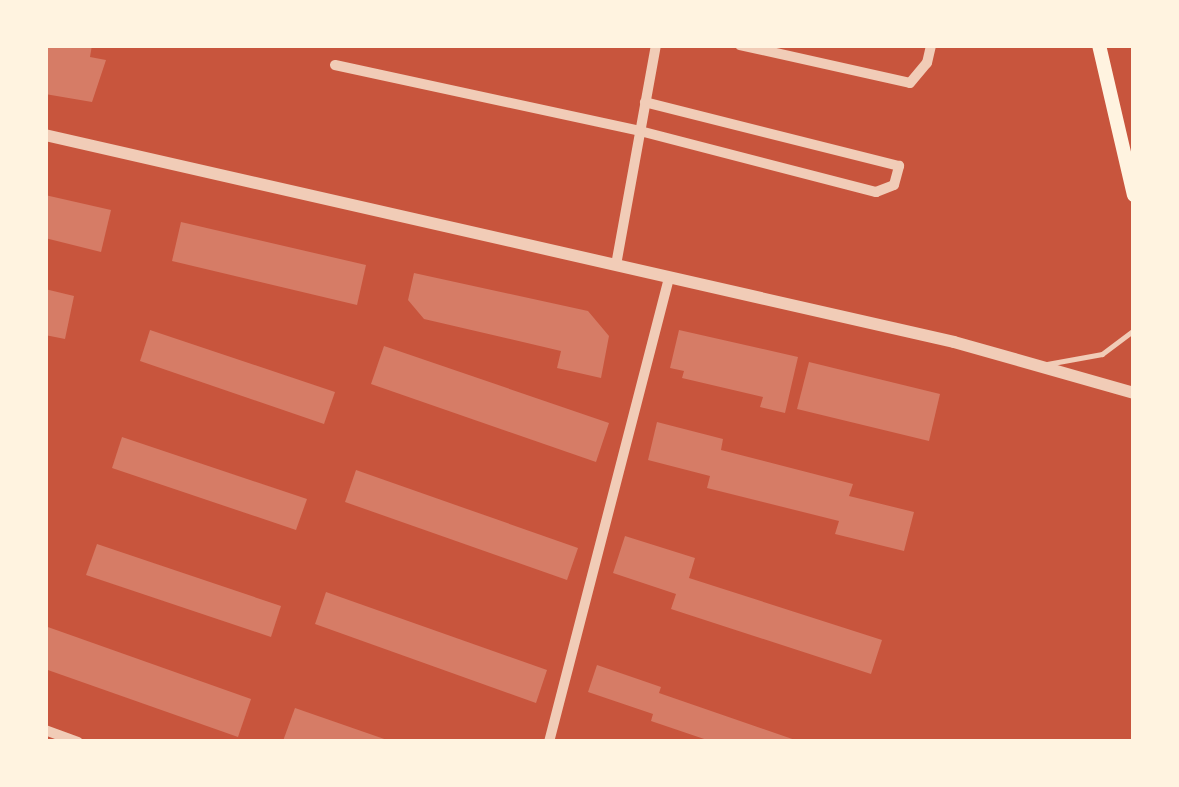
<!DOCTYPE html>
<style>
body{margin:0}
#map{position:relative;width:1179px;height:787px;overflow:hidden;background:#c8553d;font-family:"PT Sans Narrow",sans-serif}
div>[style]{position:absolute}
[style*='--x']{left:calc(var(--x)*1px);top:calc(var(--y)*1px);width:calc(var(--w)*1px);rotate:calc(var(--a)*1deg)}
.building>*{inset:0;background:#d67c66}
.service>*{height:5px;margin:-2.5px;padding:0 2.5px;transform-origin:2.5px;border-radius:2.5px;background:#f1ccb7}
.minor>*{height:10px;margin:-5px;padding:0 5px;transform-origin:5px;border-radius:5px;background:#f1ccb7}
.tertiary>*{height:12px;margin:-6px;padding:0 6px;transform-origin:6px;border-radius:6px;background:#f1ccb7}
.secondary>*{height:14px;margin:-7px;padding:0 7px;transform-origin:7px;border-radius:7px;background:#fff3e0}
span{translate:-50% -50%;white-space:nowrap;text-align:center;line-height:1.15;-webkit-text-stroke:8px #fff3e0;paint-order:stroke}
.frame{position:absolute;inset:0;border:48px solid #fff3e0;pointer-events:none}
</style>
<div id="map">
<div class="building">
<div style="clip-path:polygon(45px 45px,92px 45px,90px 57px,106px 60px,92px 102px,45px 94px)"></div>
<div style="clip-path:polygon(45px 195px,111px 210px,101px 252px,45px 238px)"></div>
<div style="clip-path:polygon(181px 222px,366px 265px,357px 305px,172px 261px)"></div>
<div style="clip-path:polygon(414px 273px,588px 311px,609px 336px,601px 378px,557px 368px,561px 351px,424px 319px,408px 300px)"></div>
<div style="clip-path:polygon(45px 289px,74px 296px,65px 339px,45px 335px)"></div>
<div style="clip-path:polygon(150px 330px,335px 392px,324px 424px,140px 361px)"></div>
<div style="clip-path:polygon(679px 330px,798px 357px,785px 413px,760px 407px,763px 397px,682px 378px,684px 371px,670px 368px)"></div>
<div style="clip-path:polygon(384px 346px,609px 423px,596px 462px,371px 384px)"></div>
<div style="clip-path:polygon(809px 362px,940px 394px,929px 441px,797px 409px)"></div>
<div style="clip-path:polygon(657px 422px,723px 439px,721px 450px,853px 484px,849px 496px,914px 512px,904px 551px,835px 534px,839px 521px,707px 488px,710px 476px,648px 460px)"></div>
<div style="clip-path:polygon(122px 437px,307px 499px,296px 530px,112px 468px)"></div>
<div style="clip-path:polygon(356px 470px,578px 548px,567px 580px,345px 502px)"></div>
<div style="clip-path:polygon(625px 536px,695px 558px,689px 578px,882px 640px,871px 674px,671px 609px,676px 594px,613px 573px)"></div>
<div style="clip-path:polygon(97px 544px,281px 606px,271px 637px,86px 575px)"></div>
<div style="clip-path:polygon(326px 592px,547px 670px,536px 703px,315px 624px)"></div>
<div style="clip-path:polygon(45px 626px,251px 699px,238px 737px,45px 669px)"></div>
<div style="clip-path:polygon(597px 665px,661px 687px,659px 693px,801px 742px,713px 742px,651px 721px,653px 714px,588px 692px)"></div>
<div style="clip-path:polygon(295px 708px,390px 741px,389px 742px,283px 741px)"></div>
</div>
<div class="service">
<div style="--x:1047;--y:364;--w:56;--a:-10.3"></div>
<div style="--x:1102;--y:354;--w:40;--a:-37"></div>
</div>
<div class="minor">
<div style="--x:740;--y:45;--w:174;--a:12.6"></div>
<div style="--x:910;--y:83;--w:26;--a:-50"></div>
<div style="--x:927;--y:63;--w:18;--a:-77"></div>
<div style="--x:335;--y:65;--w:312;--a:12.2"></div>
<div style="--x:640;--y:131;--w:244;--a:14.5"></div>
<div style="--x:876;--y:192;--w:19;--a:-21"></div>
<div style="--x:894;--y:185;--w:20;--a:-75"></div>
<div style="--x:899;--y:166;--w:262;--a:-165.9"></div>
<div style="--x:616;--y:265;--w:224;--a:-79.7"></div>
<div style="--x:45;--y:730;--w:35;--a:20"></div>
<div style="--x:549;--y:742;--w:480;--a:-75.5"></div>
</div>
<div class="tertiary">
<div style="--x:45;--y:135;--w:932;--a:12.83"></div>
<div style="--x:954;--y:342;--w:187;--a:15.8"></div>
</div>
<div class="secondary">
<div style="--x:1099;--y:45;--w:154;--a:76.9"></div>
</div>
<div class="frame"></div>
</div>
